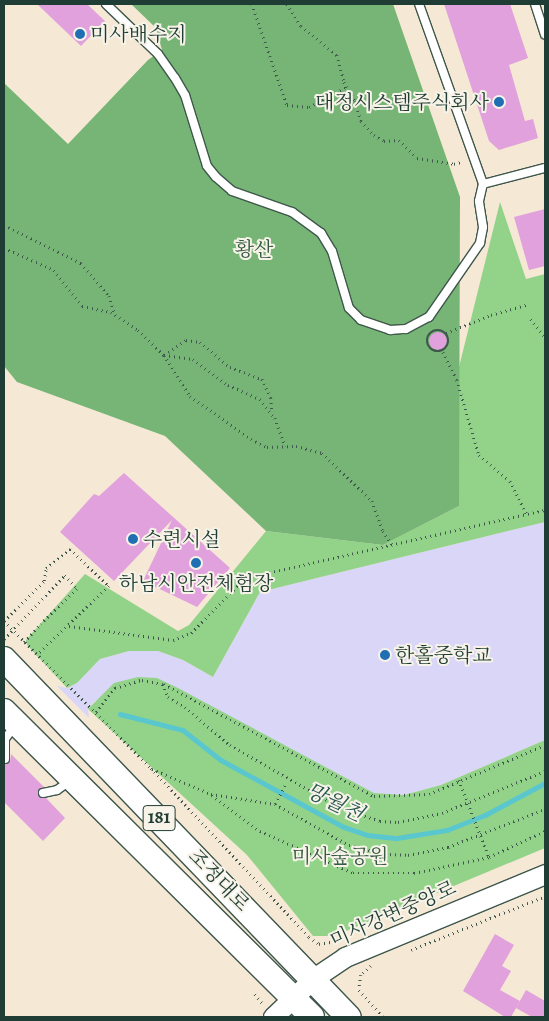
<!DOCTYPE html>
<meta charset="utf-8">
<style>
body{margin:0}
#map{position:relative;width:549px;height:1021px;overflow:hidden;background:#f5e8d4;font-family:Alegreya,"Noto Serif KR",serif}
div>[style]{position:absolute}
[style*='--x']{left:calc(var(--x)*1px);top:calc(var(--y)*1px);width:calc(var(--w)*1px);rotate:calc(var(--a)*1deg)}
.built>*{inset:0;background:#dad6f7}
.green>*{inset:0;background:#93d389}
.forest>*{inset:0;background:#76b575}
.stream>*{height:4.5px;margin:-2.25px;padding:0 2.25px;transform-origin:2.25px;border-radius:2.25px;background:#5ac7cf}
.building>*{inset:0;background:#e1a1dc}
.round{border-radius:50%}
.path>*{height:2.5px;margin-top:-1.25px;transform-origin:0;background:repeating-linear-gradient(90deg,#3f574c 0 1px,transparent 0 5px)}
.path>.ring{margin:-1.25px;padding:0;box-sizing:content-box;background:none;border:2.5px solid #3f574c;border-radius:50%}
.roads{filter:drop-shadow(1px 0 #3f574c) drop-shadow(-1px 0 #3f574c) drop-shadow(0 1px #3f574c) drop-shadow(0 -1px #3f574c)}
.service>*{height:8px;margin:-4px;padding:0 4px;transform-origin:4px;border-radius:4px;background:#fff}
.tertiary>*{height:19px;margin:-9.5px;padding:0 9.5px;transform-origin:9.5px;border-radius:9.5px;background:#fff}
.primary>*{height:24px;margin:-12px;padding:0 12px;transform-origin:12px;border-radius:12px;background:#fff}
.path-bridge>*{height:2.5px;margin-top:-1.25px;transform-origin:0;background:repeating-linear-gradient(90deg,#3f574c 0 1px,transparent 0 5px)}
.dots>*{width:14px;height:14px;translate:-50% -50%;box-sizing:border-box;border:2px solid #f7f3e8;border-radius:50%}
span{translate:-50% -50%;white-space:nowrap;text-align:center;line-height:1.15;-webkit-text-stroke:4px #f7f3e8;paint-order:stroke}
.shield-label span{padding:1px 4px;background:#f7f3e8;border:1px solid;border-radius:4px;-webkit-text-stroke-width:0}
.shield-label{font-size:19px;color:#1f3d34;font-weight:700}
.poi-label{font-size:20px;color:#1f3d34}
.left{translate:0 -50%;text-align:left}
.right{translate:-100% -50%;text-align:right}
.park-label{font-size:20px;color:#365b45}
.street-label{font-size:20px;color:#1f3d34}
.water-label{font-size:21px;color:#2b5953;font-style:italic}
.frame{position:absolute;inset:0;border:5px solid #1f3d34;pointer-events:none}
</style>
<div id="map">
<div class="built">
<div style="clip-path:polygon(545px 522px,545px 740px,441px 785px,404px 795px,374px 793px,157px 678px,95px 701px,88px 709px,89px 718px,57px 686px,67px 688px,77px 683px,100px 659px,129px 651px,158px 651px,183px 660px,213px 677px,260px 592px)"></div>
</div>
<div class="green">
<div style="clip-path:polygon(500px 202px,526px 279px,545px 274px,545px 522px,260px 592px,213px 677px,183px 660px,158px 651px,129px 651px,100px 659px,77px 683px,67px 688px,27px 645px,26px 640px,85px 574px,178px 631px,189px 625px,266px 531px,383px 545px,459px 506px,459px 367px)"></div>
<div style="clip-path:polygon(138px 677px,157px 678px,178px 688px,374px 793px,404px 795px,441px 785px,545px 740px,545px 848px,334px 936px,313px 936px,247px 855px,88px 709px,114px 683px)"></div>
</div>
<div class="forest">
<div style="clip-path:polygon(131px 4px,393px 4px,460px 197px,459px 506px,383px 545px,266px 531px,165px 436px,17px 382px,4px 366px,4px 83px,68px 144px,148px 60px,162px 50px,156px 28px)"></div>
</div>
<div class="stream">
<div style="--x:120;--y:714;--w:65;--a:14.3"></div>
<div style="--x:183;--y:730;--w:48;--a:38.3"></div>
<div style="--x:221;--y:760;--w:140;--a:28.6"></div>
<div style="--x:344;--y:827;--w:24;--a:19"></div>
<div style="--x:367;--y:835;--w:30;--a:6"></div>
<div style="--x:397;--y:838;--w:51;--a:-9.1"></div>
<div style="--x:447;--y:830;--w:41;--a:-21.5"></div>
<div style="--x:485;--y:815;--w:68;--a:-28.1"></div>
</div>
<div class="building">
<div style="clip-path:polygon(37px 4px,87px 4px,105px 21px,81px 46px)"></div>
<div style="clip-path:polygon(444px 4px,510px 4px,528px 58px,509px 65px,525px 121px,533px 119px,538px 138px,499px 150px,489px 141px)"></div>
<div style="clip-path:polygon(545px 209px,545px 266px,529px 270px,514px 217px)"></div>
<div class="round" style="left:429px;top:332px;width:18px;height:18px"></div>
<div style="clip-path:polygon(124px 473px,230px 568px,197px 607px,143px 581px,172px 520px,114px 581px,60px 532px,94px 494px,99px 496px)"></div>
<div style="clip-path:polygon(11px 754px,44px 787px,38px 791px,39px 796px,46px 798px,65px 818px,43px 841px,4px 802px,4px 764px,10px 762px)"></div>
<div style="clip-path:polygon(495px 934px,514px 945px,502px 966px,511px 971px,500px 990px,520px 1001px,511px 1017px,505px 1017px,463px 991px)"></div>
<div style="clip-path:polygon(526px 990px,545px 1001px,545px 1017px,532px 1017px,516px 1008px)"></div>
</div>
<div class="path">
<div style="--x:252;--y:4;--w:107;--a:70.9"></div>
<div style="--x:287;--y:105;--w:22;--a:5"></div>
<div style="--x:309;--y:107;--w:42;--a:-28.4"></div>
<div style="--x:287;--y:4;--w:26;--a:58"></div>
<div style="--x:301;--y:26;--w:46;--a:38.9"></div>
<div style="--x:337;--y:55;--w:28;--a:75"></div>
<div style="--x:344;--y:82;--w:22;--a:60"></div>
<div style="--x:355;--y:101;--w:21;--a:73"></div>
<div style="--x:361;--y:121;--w:19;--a:47"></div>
<div style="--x:374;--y:135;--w:12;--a:31"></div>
<div style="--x:384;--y:141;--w:15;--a:-4"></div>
<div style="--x:399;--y:140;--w:25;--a:45"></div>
<div style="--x:417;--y:158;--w:37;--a:9"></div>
<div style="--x:454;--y:164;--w:7;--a:-16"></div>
<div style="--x:4;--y:225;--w:86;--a:26.3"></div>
<div style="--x:81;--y:263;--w:43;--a:49.7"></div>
<div style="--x:109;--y:296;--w:20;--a:72"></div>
<div style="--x:4;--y:248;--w:55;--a:23.7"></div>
<div style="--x:54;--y:270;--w:46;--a:52.1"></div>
<div style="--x:82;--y:306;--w:30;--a:12"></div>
<div style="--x:111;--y:312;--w:32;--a:34"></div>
<div style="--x:138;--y:330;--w:36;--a:44"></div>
<div style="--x:164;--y:355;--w:49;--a:57.6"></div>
<div style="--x:190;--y:396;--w:75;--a:35.2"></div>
<div style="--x:251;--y:439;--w:18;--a:27"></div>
<div style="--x:267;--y:447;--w:29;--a:-2"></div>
<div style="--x:296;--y:446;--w:27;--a:15"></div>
<div style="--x:322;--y:453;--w:69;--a:43.8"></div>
<div style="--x:372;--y:501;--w:32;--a:70"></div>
<div style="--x:383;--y:531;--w:18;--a:56"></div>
<div style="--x:531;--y:319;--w:23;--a:52"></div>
<div class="ring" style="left:427px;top:330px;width:19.5px;height:19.5px"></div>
<div style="--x:446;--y:333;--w:48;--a:-21.8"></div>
<div style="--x:491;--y:315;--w:37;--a:-16"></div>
<div style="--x:443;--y:352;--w:31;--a:63"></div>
<div style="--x:457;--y:380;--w:78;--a:73.7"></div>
<div style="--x:479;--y:455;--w:40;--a:40"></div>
<div style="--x:510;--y:481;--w:37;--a:63"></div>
<div style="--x:164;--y:355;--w:29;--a:8"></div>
<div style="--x:193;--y:359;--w:44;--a:36.6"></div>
<div style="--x:228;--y:385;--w:35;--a:24"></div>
<div style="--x:260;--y:399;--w:24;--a:52"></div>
<div style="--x:275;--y:418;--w:30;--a:70"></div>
<div style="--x:164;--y:355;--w:27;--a:-34"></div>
<div style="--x:186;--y:340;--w:14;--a:8"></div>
<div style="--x:200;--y:342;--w:39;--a:40"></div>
<div style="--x:230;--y:367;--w:34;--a:21"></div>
<div style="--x:262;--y:379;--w:21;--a:65"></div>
<div style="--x:271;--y:398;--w:14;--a:86"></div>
<div style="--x:4;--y:621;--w:208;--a:45"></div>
<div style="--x:151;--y:768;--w:231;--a:46.9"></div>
<div style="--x:309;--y:937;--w:12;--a:35"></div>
<div style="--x:319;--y:944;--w:17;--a:-10"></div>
<div style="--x:4;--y:621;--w:57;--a:-45"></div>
<div style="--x:44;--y:581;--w:13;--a:-81"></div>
<div style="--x:46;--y:568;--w:31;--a:-38"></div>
<div style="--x:70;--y:549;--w:54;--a:43.5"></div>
<div style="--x:109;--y:586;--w:100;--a:136.2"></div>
<div style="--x:69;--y:626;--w:105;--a:7.7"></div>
<div style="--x:173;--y:640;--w:19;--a:-21"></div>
<div style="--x:191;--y:633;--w:77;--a:-45.5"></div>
<div style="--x:245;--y:578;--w:308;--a:-12.8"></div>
<div style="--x:24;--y:642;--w:25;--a:-47"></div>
<div style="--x:164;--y:684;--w:238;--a:28.1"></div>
<div style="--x:374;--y:796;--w:55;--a:-2.1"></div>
<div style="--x:429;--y:794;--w:126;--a:-22.9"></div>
<div style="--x:96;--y:712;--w:31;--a:-52"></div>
<div style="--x:115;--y:688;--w:28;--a:-17"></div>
<div style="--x:142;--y:680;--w:21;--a:11"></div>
<div style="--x:163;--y:684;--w:14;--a:69"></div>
<div style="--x:168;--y:697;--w:20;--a:30"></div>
<div style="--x:185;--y:707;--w:59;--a:40.2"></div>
<div style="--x:230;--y:745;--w:128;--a:29.6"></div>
<div style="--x:341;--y:808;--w:41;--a:18.4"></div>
<div style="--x:380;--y:821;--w:18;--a:3"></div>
<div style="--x:398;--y:822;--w:45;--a:-11.6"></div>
<div style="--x:442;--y:813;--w:111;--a:-22.2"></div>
<div style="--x:152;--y:769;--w:64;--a:23"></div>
<div style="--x:211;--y:794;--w:65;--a:8.9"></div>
<div style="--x:275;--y:804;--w:85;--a:29"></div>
<div style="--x:349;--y:845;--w:37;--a:14"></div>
<div style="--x:385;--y:854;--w:23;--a:2"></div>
<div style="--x:408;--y:855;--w:41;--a:-11.3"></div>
<div style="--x:448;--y:847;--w:104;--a:-21.4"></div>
<div style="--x:459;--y:780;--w:83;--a:68.7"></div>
<div style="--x:212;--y:795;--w:60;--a:36.9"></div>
<div style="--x:260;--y:831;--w:102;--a:24.3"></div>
<div style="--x:353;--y:873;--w:61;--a:0"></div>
<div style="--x:414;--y:873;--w:77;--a:-12"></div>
<div style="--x:489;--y:857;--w:62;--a:-24.9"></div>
<div style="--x:275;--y:804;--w:24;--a:-62"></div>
<div style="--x:411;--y:950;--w:144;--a:-21.9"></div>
<div style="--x:371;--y:966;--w:13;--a:138"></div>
<div style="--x:361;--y:975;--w:15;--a:98"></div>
<div style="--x:359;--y:990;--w:36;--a:48"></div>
<div style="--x:255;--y:994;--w:13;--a:51"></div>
</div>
<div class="roads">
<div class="service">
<div style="--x:106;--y:4;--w:72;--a:43.9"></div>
<div style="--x:158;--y:54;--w:29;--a:55"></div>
<div style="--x:175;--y:78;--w:20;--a:60"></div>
<div style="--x:185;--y:95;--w:74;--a:72.8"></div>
<div style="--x:207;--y:166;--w:14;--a:51"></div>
<div style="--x:216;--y:177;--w:21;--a:41"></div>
<div style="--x:232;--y:191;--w:64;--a:19.3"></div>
<div style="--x:292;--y:212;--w:36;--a:36"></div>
<div style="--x:321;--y:233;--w:21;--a:59"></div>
<div style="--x:332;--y:251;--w:59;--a:73.4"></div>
<div style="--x:349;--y:308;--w:17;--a:45"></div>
<div style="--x:361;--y:320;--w:31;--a:19"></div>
<div style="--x:390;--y:330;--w:16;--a:-4"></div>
<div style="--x:406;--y:329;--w:26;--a:-28"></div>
<div style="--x:429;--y:317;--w:90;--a:-55.4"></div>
<div style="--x:480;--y:243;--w:16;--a:-79"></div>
<div style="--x:483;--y:227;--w:26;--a:-99"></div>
<div style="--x:479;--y:201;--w:17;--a:-77"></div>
<div style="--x:419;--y:4;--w:191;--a:70.4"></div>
<div style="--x:535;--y:4;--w:32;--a:72"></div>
<div style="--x:483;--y:184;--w:64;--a:-14.5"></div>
<div style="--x:5;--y:759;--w:20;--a:-90"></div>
<div style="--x:5;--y:739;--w:17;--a:-54"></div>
<div style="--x:43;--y:793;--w:14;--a:-12"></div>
<div style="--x:57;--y:790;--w:16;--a:-35"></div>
</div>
<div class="tertiary">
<div style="--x:273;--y:1017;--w:57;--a:-43.6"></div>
<div style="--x:314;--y:978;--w:37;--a:-34"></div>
<div style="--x:345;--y:957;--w:217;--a:-22.5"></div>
</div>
<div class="primary">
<div style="--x:4;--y:659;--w:497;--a:46.1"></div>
<div style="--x:4;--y:711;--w:434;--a:44.8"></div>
</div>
</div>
<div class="path-bridge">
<div style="--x:4;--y:639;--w:88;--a:-46.4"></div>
<div style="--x:65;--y:575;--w:18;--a:49"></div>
<div style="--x:77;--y:589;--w:50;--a:135.8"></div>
</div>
<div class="dots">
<div style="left:80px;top:34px;background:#1f6fb2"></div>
<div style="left:499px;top:102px;background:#1f6fb2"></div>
<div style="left:133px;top:539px;background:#1f6fb2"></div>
<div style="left:196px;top:563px;background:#1f6fb2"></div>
<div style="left:385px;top:655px;background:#1f6fb2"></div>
</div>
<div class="shield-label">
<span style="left:159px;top:818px">181</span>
</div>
<div class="poi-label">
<span class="left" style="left:90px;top:34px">미사배수지</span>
<span class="right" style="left:489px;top:102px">대정시스템주식회사</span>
<span class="left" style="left:143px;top:539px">수련시설</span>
<span style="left:196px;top:583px">하남시안전체험장</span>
<span class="left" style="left:395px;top:655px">한홀중학교</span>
</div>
<div class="park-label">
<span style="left:254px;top:249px">황산</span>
<span style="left:340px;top:856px">미사숲공원</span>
</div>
<div class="street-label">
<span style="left:219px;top:880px;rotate:46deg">조정대로</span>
<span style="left:393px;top:914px;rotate:-24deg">미사강변중앙로</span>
</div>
<div class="water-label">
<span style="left:335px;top:802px;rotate:26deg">망월천</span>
</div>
<div class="frame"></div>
</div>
